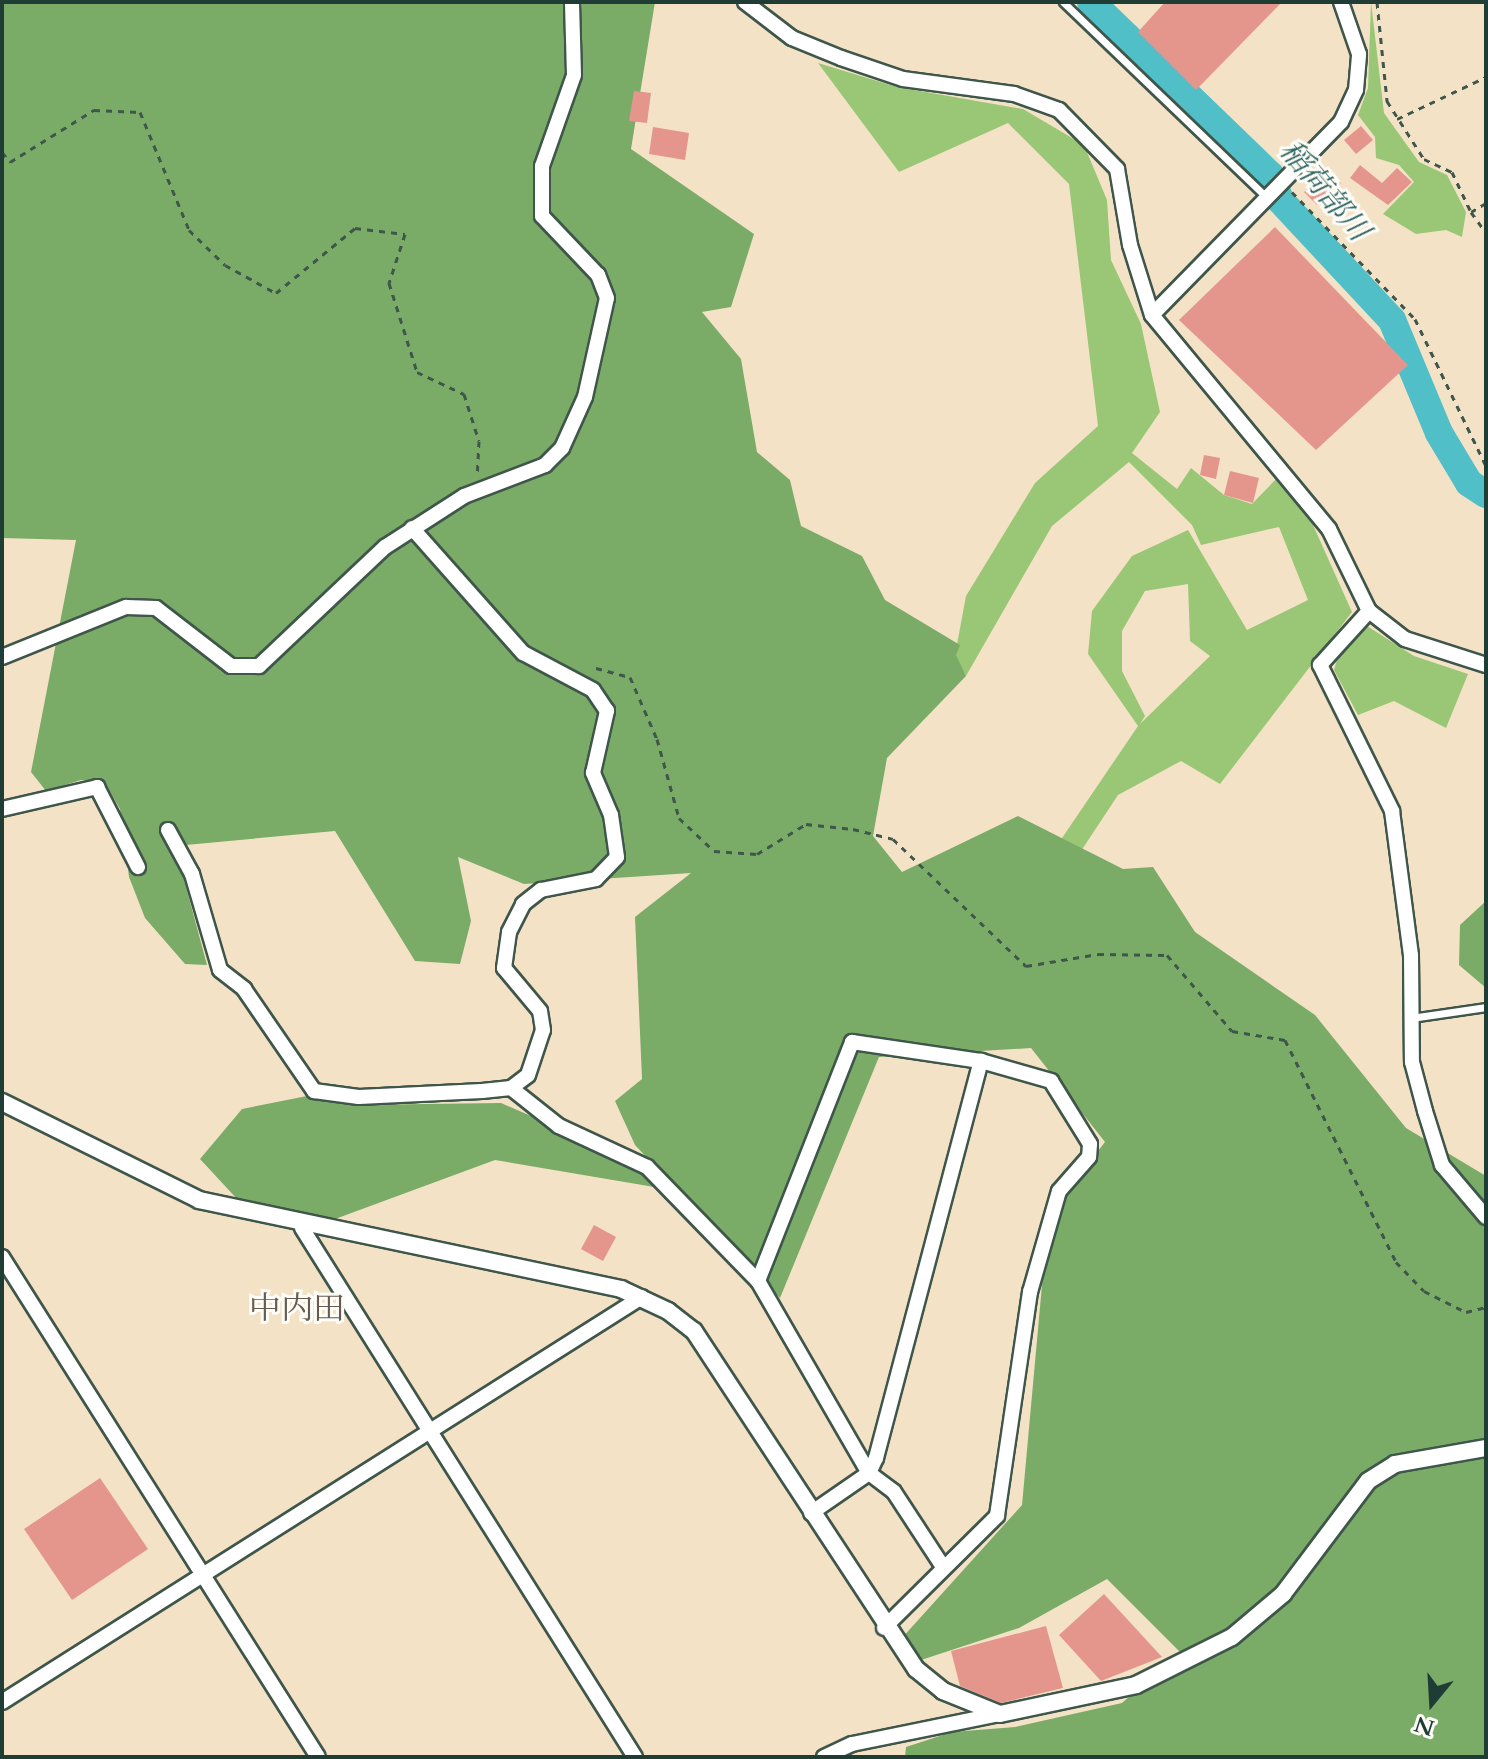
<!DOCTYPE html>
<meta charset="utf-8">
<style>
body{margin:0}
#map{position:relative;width:1488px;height:1759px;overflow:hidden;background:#f4e2c7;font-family:Cardo,"Noto Serif JP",serif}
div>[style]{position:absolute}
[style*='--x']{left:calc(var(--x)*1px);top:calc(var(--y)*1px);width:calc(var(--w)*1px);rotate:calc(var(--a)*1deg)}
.green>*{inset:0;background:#99c776}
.forest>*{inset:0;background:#7aac67}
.river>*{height:28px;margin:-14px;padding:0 14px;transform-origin:14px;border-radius:14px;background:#51bfc8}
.building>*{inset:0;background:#e4968c}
.path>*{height:3px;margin-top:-1.5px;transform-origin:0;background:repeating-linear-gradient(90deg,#3f564a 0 6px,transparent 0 12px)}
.roads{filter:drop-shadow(2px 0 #3f564a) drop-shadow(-2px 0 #3f564a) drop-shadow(0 2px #3f564a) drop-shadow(0 -2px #3f564a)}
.service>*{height:7px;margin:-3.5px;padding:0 3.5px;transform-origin:3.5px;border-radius:3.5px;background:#fff}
.minor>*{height:14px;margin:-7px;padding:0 7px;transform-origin:7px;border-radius:7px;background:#fff}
.tertiary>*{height:16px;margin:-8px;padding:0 8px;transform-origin:8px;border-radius:8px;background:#fff}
span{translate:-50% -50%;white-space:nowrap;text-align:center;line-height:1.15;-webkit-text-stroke:6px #fdfcf7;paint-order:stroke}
.water-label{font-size:30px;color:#2e6460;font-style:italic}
.quarter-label{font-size:32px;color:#645c53}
.frame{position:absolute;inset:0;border:4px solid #1f3d34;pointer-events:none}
.north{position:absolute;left:1392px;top:1663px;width:80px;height:80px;-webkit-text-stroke:6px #fdfcf7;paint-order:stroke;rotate:198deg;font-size:22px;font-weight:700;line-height:32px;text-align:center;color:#1f3d34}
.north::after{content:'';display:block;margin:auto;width:28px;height:36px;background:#1f3d34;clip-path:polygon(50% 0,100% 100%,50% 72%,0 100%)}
</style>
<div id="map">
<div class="green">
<div style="clip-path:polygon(1371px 2px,1384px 113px,1419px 162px,1447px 175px,1466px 212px,1462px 237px,1446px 230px,1416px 234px,1383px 214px,1414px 182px,1399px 165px,1376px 158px,1375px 137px,1358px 115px,1368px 88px)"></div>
<div style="clip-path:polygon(evenodd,818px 63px,897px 87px,1023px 109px,1084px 145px,1107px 200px,1111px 260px,1141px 324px,1160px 412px,1132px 453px,1177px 489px,1191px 468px,1224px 495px,1252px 504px,1276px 479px,1313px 525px,1352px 612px,1220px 784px,1181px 761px,1118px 795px,1081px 851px,1060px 841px,1138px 726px,1088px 654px,1092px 611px,1132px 556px,1188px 530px,1247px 630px,1308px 600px,1279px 527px,1201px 545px,1192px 525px,1129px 462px,1052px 526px,966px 676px,955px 655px,966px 596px,1035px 483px,1098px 426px,1069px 184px,1008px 123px,899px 172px,818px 63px,1188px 584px,1190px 641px,1210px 656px,1140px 724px,1145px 716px,1122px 671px,1122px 631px,1145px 591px,1188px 584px)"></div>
<div style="clip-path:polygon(1367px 626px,1414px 656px,1468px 674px,1446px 728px,1394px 701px,1358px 715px,1334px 670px,1339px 653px)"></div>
</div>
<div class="forest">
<div style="clip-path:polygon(2px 2px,655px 2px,631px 149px,754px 234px,731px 307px,702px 312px,741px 359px,757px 452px,790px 480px,801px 526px,862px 556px,885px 600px,960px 645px,956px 655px,966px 676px,887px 758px,873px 836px,902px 872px,1018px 816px,1123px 869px,1153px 867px,1195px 932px,1315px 1015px,1406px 1128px,1486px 1176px,1486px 1757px,905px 1757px,906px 1747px,952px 1732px,1015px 1727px,1122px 1703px,1180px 1652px,1107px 1579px,1019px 1628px,918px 1661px,901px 1639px,1022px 1505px,1043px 1274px,1063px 1196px,1105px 1142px,1031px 1048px,879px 1057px,780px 1298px,635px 1145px,615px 1101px,642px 1079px,635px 917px,691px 873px,524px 884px,458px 857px,471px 921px,460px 964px,415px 961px,335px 831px,175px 846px,207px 965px,185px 964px,145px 918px,129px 877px,120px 809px,105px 783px,81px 780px,46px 791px,31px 772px,76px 540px,2px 538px)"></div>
<div style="clip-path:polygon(1486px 901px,1486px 988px,1459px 965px,1460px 925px)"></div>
<div style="clip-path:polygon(312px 1095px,350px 1105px,501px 1103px,618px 1154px,660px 1188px,495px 1160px,327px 1222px,238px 1200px,200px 1159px,242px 1109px)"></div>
</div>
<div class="river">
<div style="--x:1091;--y:2;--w:249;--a:44"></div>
<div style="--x:1270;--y:175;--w:27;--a:68"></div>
<div style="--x:1280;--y:200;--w:164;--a:47"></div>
<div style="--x:1392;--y:320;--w:122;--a:67.4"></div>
<div style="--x:1439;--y:433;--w:58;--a:59"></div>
<div style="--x:1469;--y:483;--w:20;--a:33"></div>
</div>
<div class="building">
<div style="clip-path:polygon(1165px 2px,1282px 2px,1196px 90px,1138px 32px)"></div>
<div style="clip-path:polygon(634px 91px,651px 93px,647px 123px,629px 121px)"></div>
<div style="clip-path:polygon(1361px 126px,1373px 140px,1356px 154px,1344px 140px)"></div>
<div style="clip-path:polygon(653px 127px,689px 133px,685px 160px,649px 154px)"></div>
<div style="clip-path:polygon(1360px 165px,1382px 183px,1397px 168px,1412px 182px,1388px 205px,1350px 178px)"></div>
<div style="clip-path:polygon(1327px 169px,1341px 183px,1317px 205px,1304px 192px)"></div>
<div style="clip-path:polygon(1275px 227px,1408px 365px,1316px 450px,1179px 320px)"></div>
<div style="clip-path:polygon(1204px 455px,1220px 458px,1216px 479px,1200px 475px)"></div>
<div style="clip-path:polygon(1230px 471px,1259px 478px,1253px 503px,1224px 495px)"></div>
<div style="clip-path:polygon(594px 1225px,616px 1237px,603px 1261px,581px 1249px)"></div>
<div style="clip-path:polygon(100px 1478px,148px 1549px,72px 1600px,24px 1529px)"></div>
<div style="clip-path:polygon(1104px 1594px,1162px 1657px,1101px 1681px,1059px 1635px)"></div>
<div style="clip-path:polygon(1046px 1626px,1063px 1688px,1001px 1703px,960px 1686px,951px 1651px)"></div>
</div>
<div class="path">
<div style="--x:1377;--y:2;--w:100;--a:84.2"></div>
<div style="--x:1387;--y:101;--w:69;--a:57.5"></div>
<div style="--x:1424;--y:159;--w:31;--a:25"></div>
<div style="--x:1452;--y:172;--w:44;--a:64.6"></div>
<div style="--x:1397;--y:119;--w:98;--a:-25.3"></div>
<div style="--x:2;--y:152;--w:13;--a:51"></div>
<div style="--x:10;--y:162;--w:99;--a:-31.8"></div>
<div style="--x:94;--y:110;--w:46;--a:2.5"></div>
<div style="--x:140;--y:112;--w:128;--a:67.4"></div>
<div style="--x:189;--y:230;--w:50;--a:44.2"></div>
<div style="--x:225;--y:265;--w:58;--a:28.8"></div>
<div style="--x:276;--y:293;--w:102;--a:-39.4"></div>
<div style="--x:355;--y:228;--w:50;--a:6.8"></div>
<div style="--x:405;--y:234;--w:52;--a:108.1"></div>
<div style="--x:389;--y:283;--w:93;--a:72.5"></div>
<div style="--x:417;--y:372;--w:52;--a:25.1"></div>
<div style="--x:464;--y:394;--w:49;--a:72.3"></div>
<div style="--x:479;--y:441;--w:35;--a:93"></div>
<div style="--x:1292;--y:192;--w:177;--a:45.9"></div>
<div style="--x:1415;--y:319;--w:163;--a:64.2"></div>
<div style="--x:1486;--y:203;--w:17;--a:149"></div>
<div style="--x:1471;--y:212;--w:26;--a:54"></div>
<div style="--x:596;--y:668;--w:35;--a:15"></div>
<div style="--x:630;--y:677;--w:68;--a:66.5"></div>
<div style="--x:657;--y:739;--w:82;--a:74.4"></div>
<div style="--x:679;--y:818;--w:48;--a:43.3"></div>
<div style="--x:714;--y:851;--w:43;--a:4"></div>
<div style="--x:757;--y:854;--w:57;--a:-31.5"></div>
<div style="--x:806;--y:824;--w:47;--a:6.1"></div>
<div style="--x:853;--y:829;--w:41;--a:14"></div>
<div style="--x:893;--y:839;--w:184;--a:43.7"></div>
<div style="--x:1026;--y:966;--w:73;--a:-9.5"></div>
<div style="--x:1098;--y:954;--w:69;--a:0.8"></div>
<div style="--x:1167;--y:955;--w:100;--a:49.5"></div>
<div style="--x:1232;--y:1031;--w:54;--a:9.6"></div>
<div style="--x:1285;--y:1040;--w:248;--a:63.4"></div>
<div style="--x:1396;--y:1262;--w:40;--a:46"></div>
<div style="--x:1424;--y:1291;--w:47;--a:26.6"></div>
<div style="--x:1466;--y:1312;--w:21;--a:-14"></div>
</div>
<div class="roads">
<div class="service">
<div style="--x:1063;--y:2;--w:281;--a:43.8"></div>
<div style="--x:1411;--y:1018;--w:76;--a:-8.3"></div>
</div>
<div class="minor">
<div style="--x:745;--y:2;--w:59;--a:37.5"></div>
<div style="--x:792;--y:38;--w:53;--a:22.2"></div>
<div style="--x:841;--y:58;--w:65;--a:18.7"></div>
<div style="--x:903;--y:79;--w:112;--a:7.7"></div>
<div style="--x:1014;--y:94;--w:48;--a:19.6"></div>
<div style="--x:1059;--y:110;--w:83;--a:45.5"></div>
<div style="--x:1117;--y:169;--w:77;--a:80.3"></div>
<div style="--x:1130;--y:245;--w:73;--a:72.6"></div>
<div style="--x:1152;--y:315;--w:278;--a:50.4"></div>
<div style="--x:1329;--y:529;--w:91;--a:64"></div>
<div style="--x:1369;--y:611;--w:46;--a:37.9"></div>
<div style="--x:1405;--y:639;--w:85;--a:17.8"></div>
<div style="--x:1152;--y:315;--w:270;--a:-45.6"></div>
<div style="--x:1341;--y:122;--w:35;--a:-65"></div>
<div style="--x:1356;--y:90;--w:36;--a:-85"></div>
<div style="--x:1359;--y:54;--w:55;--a:-109.1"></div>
<div style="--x:1369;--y:611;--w:73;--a:132.2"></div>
<div style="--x:1320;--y:665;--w:163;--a:63.7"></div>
<div style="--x:1392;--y:811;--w:145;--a:82.5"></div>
<div style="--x:1411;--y:955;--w:107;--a:89.5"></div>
<div style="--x:1412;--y:1062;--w:51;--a:75.1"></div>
<div style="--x:1425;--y:1111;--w:57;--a:72.5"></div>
<div style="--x:1442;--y:1165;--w:68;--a:49.8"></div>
<div style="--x:2;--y:657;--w:134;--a:-22"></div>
<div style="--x:126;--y:607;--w:30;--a:2"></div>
<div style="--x:156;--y:608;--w:95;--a:37.7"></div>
<div style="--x:231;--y:666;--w:28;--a:0"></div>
<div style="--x:259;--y:666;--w:173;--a:-43.4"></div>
<div style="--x:385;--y:547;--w:94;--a:-32.8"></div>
<div style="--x:464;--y:496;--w:87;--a:-20.9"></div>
<div style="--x:545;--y:465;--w:24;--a:-45"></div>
<div style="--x:562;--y:448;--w:56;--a:-65.7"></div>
<div style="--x:585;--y:397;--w:101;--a:-77.5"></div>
<div style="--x:607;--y:298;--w:25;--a:-111"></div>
<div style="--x:598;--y:275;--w:81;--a:-133.5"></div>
<div style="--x:542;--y:216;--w:50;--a:-90"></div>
<div style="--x:542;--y:166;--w:96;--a:-70.6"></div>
<div style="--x:574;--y:75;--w:73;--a:-91.6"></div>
<div style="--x:2;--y:809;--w:98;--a:-13"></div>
<div style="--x:97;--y:787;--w:90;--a:62.9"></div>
<div style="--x:168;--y:830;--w:50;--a:61.4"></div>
<div style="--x:192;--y:874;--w:100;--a:73.7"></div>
<div style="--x:220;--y:970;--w:31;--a:38"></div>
<div style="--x:244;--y:989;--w:124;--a:55.5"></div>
<div style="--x:314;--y:1091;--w:45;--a:7.6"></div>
<div style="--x:359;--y:1097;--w:123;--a:-2.8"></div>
<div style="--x:482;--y:1091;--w:29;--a:-6"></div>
<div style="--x:511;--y:1088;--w:21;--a:-37"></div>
<div style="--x:528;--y:1075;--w:47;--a:-71.6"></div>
<div style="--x:543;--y:1030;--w:19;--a:-99"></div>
<div style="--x:540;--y:1011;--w:56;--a:-129.9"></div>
<div style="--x:504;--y:968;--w:36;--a:-82"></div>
<div style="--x:509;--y:932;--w:31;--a:-63"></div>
<div style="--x:523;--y:904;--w:23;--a:-38"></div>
<div style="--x:541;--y:890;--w:56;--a:-11.3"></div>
<div style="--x:596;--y:879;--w:30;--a:-46"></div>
<div style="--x:617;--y:857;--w:42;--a:-98.1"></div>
<div style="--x:611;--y:815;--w:46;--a:-113.2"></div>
<div style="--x:593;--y:773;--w:64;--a:-77.3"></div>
<div style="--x:607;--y:711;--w:25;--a:-124"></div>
<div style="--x:593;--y:690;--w:79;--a:-152.1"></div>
<div style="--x:523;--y:653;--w:167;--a:-131.6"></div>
<div style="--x:511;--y:1088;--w:61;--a:38.4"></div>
<div style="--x:559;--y:1126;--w:97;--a:25"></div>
<div style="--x:647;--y:1167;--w:159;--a:45.8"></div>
<div style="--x:758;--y:1281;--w:222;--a:60"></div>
<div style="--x:869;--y:1473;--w:31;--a:37"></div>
<div style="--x:894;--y:1492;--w:90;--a:56.8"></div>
<div style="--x:302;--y:1228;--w:625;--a:57.81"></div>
<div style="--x:2;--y:1257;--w:591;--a:57.71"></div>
<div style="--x:758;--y:1281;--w:257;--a:-68.5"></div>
<div style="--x:852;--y:1042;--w:130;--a:8.4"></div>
<div style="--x:981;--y:1061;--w:73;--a:15.9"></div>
<div style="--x:1051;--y:1081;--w:74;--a:58.2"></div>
<div style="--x:1090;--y:1144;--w:13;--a:94"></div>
<div style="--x:1089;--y:1157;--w:45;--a:131.4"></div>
<div style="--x:1059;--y:1191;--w:105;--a:106"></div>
<div style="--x:1030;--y:1292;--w:226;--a:98.4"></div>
<div style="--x:997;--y:1516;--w:159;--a:135.3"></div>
<div style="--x:811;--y:1513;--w:70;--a:-34.6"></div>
<div style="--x:869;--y:1473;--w:17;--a:-65"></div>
<div style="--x:876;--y:1458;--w:411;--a:-75.2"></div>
<div style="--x:2;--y:1702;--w:757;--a:-32.33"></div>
<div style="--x:824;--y:1757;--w:31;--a:-25"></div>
<div style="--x:852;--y:1744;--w:151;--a:-11.5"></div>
</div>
<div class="tertiary">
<div style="--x:2;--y:1102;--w:220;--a:26.4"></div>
<div style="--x:199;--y:1200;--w:431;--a:11.9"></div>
<div style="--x:621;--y:1289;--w:52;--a:25.1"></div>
<div style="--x:668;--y:1311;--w:33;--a:38"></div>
<div style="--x:694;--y:1331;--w:404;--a:56.7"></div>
<div style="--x:916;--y:1669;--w:35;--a:39"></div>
<div style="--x:943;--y:1691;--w:61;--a:22"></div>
<div style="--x:1000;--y:1714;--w:139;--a:-12"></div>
<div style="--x:1136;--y:1685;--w:107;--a:-26.6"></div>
<div style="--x:1232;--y:1637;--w:67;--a:-40.1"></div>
<div style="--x:1283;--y:1594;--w:141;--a:-53"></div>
<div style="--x:1368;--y:1481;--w:32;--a:-32"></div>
<div style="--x:1395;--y:1464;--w:92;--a:-10"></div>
</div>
</div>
<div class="water-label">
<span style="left:1324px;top:191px;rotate:50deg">稲荷部川</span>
</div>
<div class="quarter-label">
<span style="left:297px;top:1309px">中内田</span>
</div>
<div class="frame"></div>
<div class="north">N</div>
</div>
